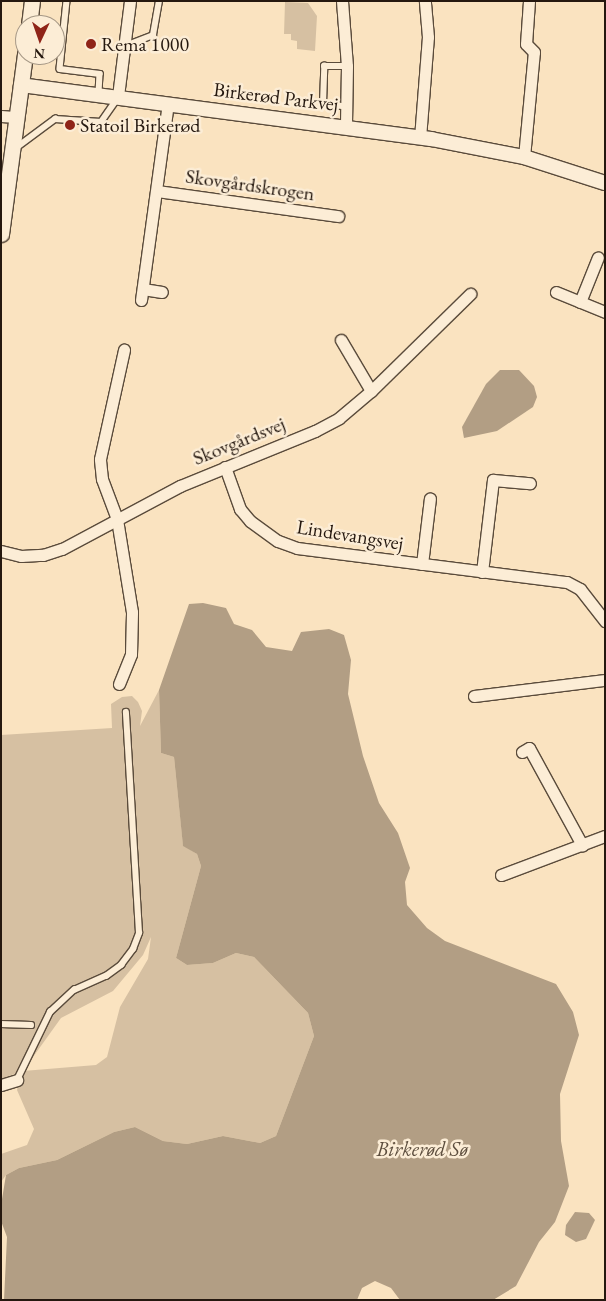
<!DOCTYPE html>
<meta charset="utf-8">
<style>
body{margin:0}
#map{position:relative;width:606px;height:1301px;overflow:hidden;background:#fae3c0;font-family:"EB Garamond",serif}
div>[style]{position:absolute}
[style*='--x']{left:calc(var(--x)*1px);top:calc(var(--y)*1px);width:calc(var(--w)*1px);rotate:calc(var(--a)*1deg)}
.green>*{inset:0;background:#d6c0a2}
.water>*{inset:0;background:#b29e84}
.roads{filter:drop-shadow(1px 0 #5a4b3b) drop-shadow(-1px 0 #5a4b3b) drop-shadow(0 1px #5a4b3b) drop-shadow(0 -1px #5a4b3b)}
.service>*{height:5.5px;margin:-2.75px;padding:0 2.75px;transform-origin:2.75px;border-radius:2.75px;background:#fcedd6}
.minor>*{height:11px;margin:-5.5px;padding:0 5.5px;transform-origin:5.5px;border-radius:5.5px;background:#fcedd6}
.tertiary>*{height:14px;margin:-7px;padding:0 7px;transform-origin:7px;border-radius:7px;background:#fcedd6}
.secondary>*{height:15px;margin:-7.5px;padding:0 7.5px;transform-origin:7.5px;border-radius:7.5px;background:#fcedd6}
.dots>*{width:14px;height:14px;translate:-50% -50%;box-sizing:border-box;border:2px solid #fcedd6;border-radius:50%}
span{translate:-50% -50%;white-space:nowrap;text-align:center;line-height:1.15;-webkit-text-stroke:5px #fcedd6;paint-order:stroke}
.poi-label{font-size:20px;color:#25180f}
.left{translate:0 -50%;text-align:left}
.street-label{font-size:20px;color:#25180f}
.water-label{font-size:21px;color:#5d4e3e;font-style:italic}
.frame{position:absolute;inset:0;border:2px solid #25180f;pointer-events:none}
.north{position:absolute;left:15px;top:15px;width:50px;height:50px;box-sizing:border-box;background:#fcedd6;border:1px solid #a69886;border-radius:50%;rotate:183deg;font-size:14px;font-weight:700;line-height:20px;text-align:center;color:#25180f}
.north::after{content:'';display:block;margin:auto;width:18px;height:22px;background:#8f2418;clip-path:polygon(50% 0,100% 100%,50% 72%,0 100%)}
</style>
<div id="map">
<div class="green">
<div style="clip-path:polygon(285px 2px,308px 3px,317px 16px,315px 51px,297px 49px,297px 41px,291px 40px,291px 34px,284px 34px)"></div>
<div style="clip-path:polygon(evenodd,159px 690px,161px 753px,174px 757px,183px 845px,197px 854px,201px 866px,176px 958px,187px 965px,213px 963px,236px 953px,254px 957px,308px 1013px,314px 1036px,276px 1136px,260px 1143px,223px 1136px,187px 1144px,163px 1141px,135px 1127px,114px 1132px,57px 1160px,19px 1168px,6px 1175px,1px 1182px,1px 1154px,27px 1145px,34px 1129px,17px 1090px,22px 1071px,1px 1079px,1px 735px,112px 728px,111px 704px,122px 697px,132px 696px,138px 702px,142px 711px,140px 726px,159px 690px,151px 937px,148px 959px,120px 1007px,107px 1057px,96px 1065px,23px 1071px,61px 1018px,113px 991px,143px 955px,151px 937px)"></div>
</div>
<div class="water">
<div style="clip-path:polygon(500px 370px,519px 370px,534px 386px,537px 397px,533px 407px,497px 431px,464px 438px,462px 427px,486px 384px)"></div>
<div style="clip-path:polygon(203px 603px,226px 608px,234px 624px,252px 630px,266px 647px,292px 651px,301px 632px,329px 629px,344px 635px,351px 660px,348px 694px,363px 756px,379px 803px,398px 833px,410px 868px,405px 882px,407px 905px,427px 928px,445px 941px,556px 984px,573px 1012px,579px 1035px,560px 1094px,561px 1141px,569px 1186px,555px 1222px,539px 1242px,516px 1286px,493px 1300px,400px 1300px,391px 1288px,375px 1281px,362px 1288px,357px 1300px,4px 1300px,7px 1237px,1px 1221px,1px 1205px,6px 1175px,19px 1168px,57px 1160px,114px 1132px,135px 1127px,163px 1141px,187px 1144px,223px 1136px,260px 1143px,276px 1136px,314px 1036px,308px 1013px,254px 957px,236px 953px,213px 963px,187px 965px,176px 958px,201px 866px,197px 854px,183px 846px,174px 757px,161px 753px,159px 690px,189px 604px)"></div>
<div style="clip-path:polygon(575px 1212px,589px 1213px,595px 1220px,586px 1239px,576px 1242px,565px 1235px,566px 1225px)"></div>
</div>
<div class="roads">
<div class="service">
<div style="--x:67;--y:1;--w:68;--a:95.9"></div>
<div style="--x:60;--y:69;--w:40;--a:7.1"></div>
<div style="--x:100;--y:74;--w:20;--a:93"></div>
<div style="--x:125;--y:46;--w:30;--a:-21"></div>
<div style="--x:153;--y:35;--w:35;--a:-80"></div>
<div style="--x:346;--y:107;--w:23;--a:-173"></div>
<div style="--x:323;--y:104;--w:38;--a:-88"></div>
<div style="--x:324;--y:66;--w:23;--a:0"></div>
<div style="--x:16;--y:148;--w:49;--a:-36.6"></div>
<div style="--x:55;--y:119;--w:46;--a:3.7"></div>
<div style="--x:101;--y:122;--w:28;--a:-55"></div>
<div style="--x:1;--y:1024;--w:30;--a:2"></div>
<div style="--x:17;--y:1080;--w:76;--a:-64.1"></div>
<div style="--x:50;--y:1012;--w:33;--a:-43"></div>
<div style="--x:74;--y:990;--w:35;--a:-24"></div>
<div style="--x:106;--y:976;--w:19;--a:-36"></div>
<div style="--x:121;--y:965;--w:20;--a:-53"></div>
<div style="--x:133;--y:949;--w:17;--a:-69"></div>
<div style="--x:139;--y:933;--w:221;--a:-93.4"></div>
</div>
<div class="minor">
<div style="--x:342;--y:1;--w:65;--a:85.6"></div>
<div style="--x:347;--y:66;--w:60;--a:91"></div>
<div style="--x:118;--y:96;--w:96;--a:-82.8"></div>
<div style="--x:1;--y:116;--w:16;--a:4"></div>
<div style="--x:420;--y:138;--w:101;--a:-85.5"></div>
<div style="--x:428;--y:37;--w:36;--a:-95"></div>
<div style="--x:524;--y:157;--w:105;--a:-84.6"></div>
<div style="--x:534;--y:52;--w:11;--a:-135"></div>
<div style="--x:526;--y:44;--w:43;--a:-86"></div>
<div style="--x:157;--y:191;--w:183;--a:7.9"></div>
<div style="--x:143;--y:289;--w:19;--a:9"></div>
<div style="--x:556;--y:292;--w:53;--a:22.2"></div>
<div style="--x:141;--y:300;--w:198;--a:-82.2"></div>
<div style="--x:580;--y:302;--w:48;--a:-68.2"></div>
<div style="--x:341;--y:340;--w:59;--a:59.5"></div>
<div style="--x:225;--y:467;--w:45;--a:70.3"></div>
<div style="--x:240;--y:509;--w:16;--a:50"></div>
<div style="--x:250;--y:521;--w:34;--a:36"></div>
<div style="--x:278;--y:541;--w:20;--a:20"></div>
<div style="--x:297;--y:548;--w:272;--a:7.2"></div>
<div style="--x:567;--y:582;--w:15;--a:28"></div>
<div style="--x:580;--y:589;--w:41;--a:52"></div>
<div style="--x:1;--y:551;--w:21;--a:14"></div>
<div style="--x:21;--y:556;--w:22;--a:-3"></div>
<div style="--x:43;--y:555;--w:20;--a:-18"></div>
<div style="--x:62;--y:549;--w:134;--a:-28.1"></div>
<div style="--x:180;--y:486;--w:146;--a:-22.2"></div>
<div style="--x:315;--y:431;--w:27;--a:-28"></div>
<div style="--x:339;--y:418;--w:42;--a:-40.2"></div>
<div style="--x:371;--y:391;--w:139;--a:-44.4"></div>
<div style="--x:422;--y:564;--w:66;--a:-83.1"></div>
<div style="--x:482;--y:572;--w:93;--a:-83.2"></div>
<div style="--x:493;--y:480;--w:37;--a:5"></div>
<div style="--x:119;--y:684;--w:32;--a:-68"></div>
<div style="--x:131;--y:654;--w:42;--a:-88.6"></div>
<div style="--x:132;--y:612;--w:94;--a:-99.2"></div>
<div style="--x:117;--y:519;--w:43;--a:-110.6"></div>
<div style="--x:102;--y:479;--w:20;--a:-96"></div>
<div style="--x:100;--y:459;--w:112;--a:-77.6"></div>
<div style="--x:474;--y:696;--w:132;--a:-7"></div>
<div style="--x:522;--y:752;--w:8;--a:-30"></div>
<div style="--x:529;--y:748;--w:111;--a:61.3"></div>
<div style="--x:501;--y:875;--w:111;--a:-20.6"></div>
<div style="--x:1;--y:1085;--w:17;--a:-17"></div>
</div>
<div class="tertiary">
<div style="--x:21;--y:85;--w:414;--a:7.5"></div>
<div style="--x:431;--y:139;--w:95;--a:11"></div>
<div style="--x:524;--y:157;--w:85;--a:17.8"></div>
</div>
<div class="secondary">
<div style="--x:29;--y:25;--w:24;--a:-83"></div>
<div style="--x:1;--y:234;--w:182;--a:-82.4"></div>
</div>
</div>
<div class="dots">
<div style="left:91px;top:44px;background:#8f2418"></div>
<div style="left:70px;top:125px;background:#8f2418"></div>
</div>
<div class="poi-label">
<span class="left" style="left:101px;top:44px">Rema 1000</span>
<span class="left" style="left:80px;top:125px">Statoil Birkerød</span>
</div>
<div class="street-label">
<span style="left:276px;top:97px;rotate:7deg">Birkerød Parkvej</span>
<span style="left:250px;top:185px;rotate:8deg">Skovgårdskrogen</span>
<span style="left:239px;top:441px;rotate:-22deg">Skovgårdsvej</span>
<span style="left:350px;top:535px;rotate:9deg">Lindevangsvej</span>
</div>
<div class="water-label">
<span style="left:422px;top:1149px">Birkerød Sø</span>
</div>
<div class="frame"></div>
<div class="north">N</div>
</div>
